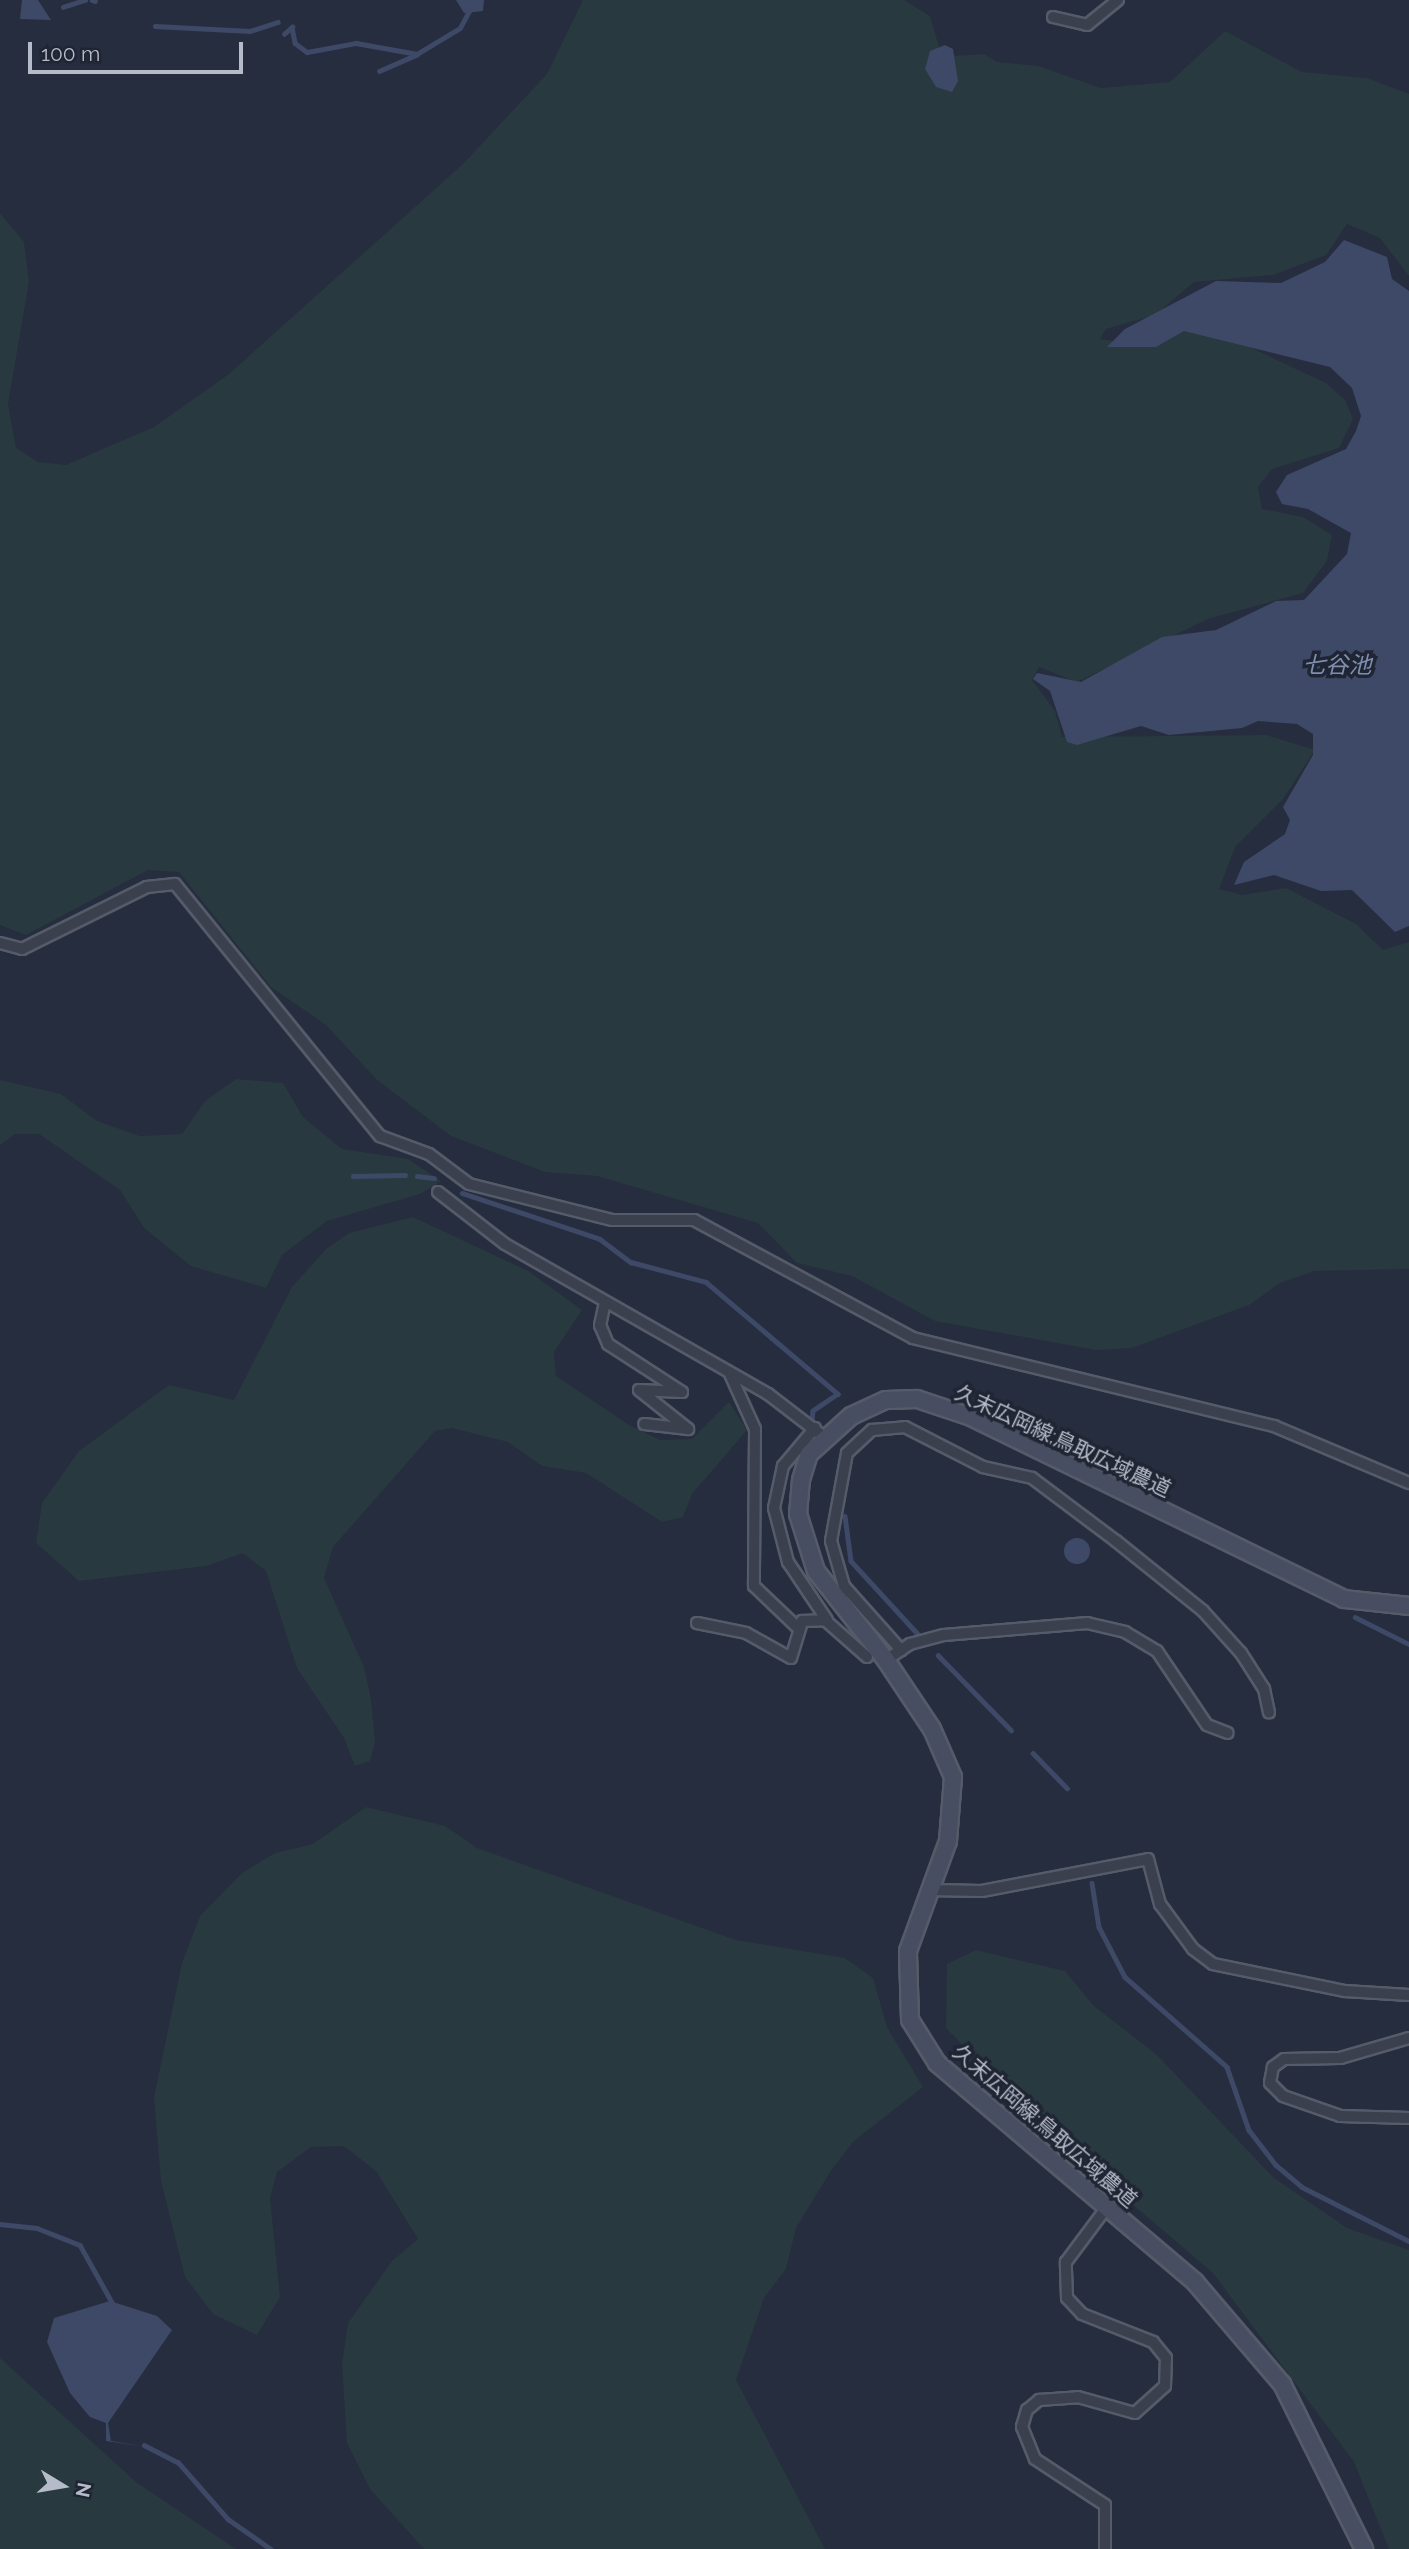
<!DOCTYPE html>
<meta charset="utf-8">
<style>
body{margin:0}
#map{position:relative;width:1409px;height:2549px;overflow:hidden;background:#262d3e;font-family:Raleway,"Noto Sans JP",sans-serif}
div>[style]{position:absolute}
[style*='--x']{left:calc(var(--x)*1px);top:calc(var(--y)*1px);width:calc(var(--w)*1px);rotate:calc(var(--a)*1deg)}
.green>*{inset:0;background:#28393f}
.water>*{inset:0;background:#3d4966}
.round{border-radius:50%}
.stream>*{height:4.5px;margin:-2.25px;padding:0 2.25px;transform-origin:2.25px;border-radius:2.25px;background:#3d4966}
.roads{filter:drop-shadow(2px 0 #555b69) drop-shadow(-2px 0 #555b69) drop-shadow(0 2px #555b69) drop-shadow(0 -2px #555b69)}
.street>*{height:10px;margin:-5px;padding:0 5px;transform-origin:5px;border-radius:5px;background:#3a404e}
.secondary>*{height:16px;margin:-8px;padding:0 8px;transform-origin:8px;border-radius:8px;background:#484e61}
span{translate:-50% -50%;white-space:nowrap;text-align:center;line-height:1.15;-webkit-text-stroke:7px #1f2533;paint-order:stroke}
.street-label{font-size:21px;color:#b6bbc9}
.water-label{font-size:23px;color:#7f8eaf;font-style:italic}
.north{position:absolute;left:28px;top:2451px;width:70px;height:70px;-webkit-text-stroke:5px #1f2533;paint-order:stroke;rotate:101deg;font-size:19px;font-weight:700;line-height:28px;text-align:center;color:#b6bbc9}
.north::after{content:'';display:block;margin:auto;width:24px;height:32px;background:#b6bbc9;clip-path:polygon(50% 0,100% 100%,50% 72%,0 100%)}
.scale{position:absolute;left:28px;top:42px;width:215px;height:32px;box-sizing:border-box;border:4px solid #b6bbc9;border-top:0;padding-left:9px;font-size:21px;line-height:24px;white-space:nowrap;color:#b6bbc9;-webkit-text-stroke:5px #1f2533;paint-order:stroke}
</style>
<div id="map">
<div class="green">
<div style="clip-path:polygon(583px 0,904px 0,930px 16px,940px 50px,953px 56px,984px 54px,997px 62px,1038px 66px,1101px 88px,1170px 82px,1225px 31px,1302px 72px,1367px 78px,1409px 94px,1409px 276px,1380px 238px,1347px 224px,1326px 255px,1273px 275px,1194px 282px,1155px 315px,1106px 329px,1100px 339px,1127px 343px,1160px 327px,1207px 327px,1326px 383px,1345px 400px,1353px 419px,1339px 448px,1272px 469px,1258px 487px,1262px 509px,1303px 517px,1332px 535px,1327px 561px,1303px 593px,1208px 619px,1077px 682px,1039px 667px,1032px 680px,1055px 711px,1062px 737px,1266px 735px,1315px 750px,1283px 799px,1235px 847px,1219px 889px,1242px 895px,1286px 888px,1356px 924px,1383px 950px,1409px 942px,1409px 1269px,1314px 1271px,1280px 1283px,1249px 1305px,1132px 1348px,1096px 1350px,935px 1321px,852px 1276px,797px 1263px,758px 1223px,597px 1176px,545px 1172px,451px 1136px,377px 1080px,326px 1025px,271px 987px,179px 872px,148px 870px,26px 935px,0 925px,0 213px,24px 242px,29px 282px,8px 404px,16px 448px,38px 462px,66px 465px,154px 427px,229px 374px,463px 164px,547px 74px)"></div>
<div style="clip-path:polygon(236px 1079px,283px 1083px,303px 1117px,342px 1149px,408px 1159px,441px 1181px,420px 1194px,327px 1221px,282px 1255px,266px 1288px,191px 1266px,144px 1228px,120px 1190px,39px 1134px,15px 1134px,0 1145px,0 1080px,61px 1094px,97px 1121px,140px 1136px,182px 1134px,205px 1101px)"></div>
<div style="clip-path:polygon(413px 1217px,528px 1271px,582px 1310px,554px 1352px,556px 1376px,629px 1425px,660px 1440px,692px 1439px,729px 1402px,747px 1430px,692px 1494px,683px 1517px,662px 1522px,586px 1473px,542px 1466px,508px 1442px,452px 1428px,435px 1431px,333px 1547px,324px 1578px,364px 1667px,371px 1699px,375px 1742px,370px 1761px,355px 1766px,344px 1738px,297px 1668px,266px 1571px,243px 1553px,206px 1566px,79px 1581px,36px 1543px,42px 1503px,79px 1451px,169px 1385px,234px 1400px,292px 1287px,326px 1249px,349px 1233px)"></div>
<div style="clip-path:polygon(366px 1807px,445px 1826px,477px 1848px,736px 1940px,845px 1958px,873px 1978px,887px 2027px,923px 2087px,854px 2141px,832px 2169px,796px 2228px,786px 2269px,764px 2298px,736px 2380px,825px 2549px,424px 2549px,370px 2489px,347px 2443px,342px 2364px,348px 2323px,392px 2261px,418px 2239px,376px 2171px,344px 2146px,311px 2147px,277px 2172px,270px 2198px,280px 2297px,257px 2335px,213px 2314px,185px 2277px,161px 2181px,154px 2097px,182px 1963px,200px 1916px,242px 1873px,275px 1853px,313px 1844px)"></div>
<div style="clip-path:polygon(976px 1950px,1065px 1971px,1094px 2006px,1157px 2055px,1274px 2178px,1347px 2228px,1409px 2250px,1409px 2549px,1389px 2549px,1354px 2462px,1213px 2273px,1036px 2122px,946px 2028px,947px 1964px)"></div>
<div style="clip-path:polygon(0 2358px,136px 2482px,236px 2549px,0 2549px)"></div>
</div>
<div class="water">
<div style="clip-path:polygon(22px 0,38px 0,51px 20px,20px 19px)"></div>
<div style="clip-path:polygon(456px 0,484px 0,483px 11px,464px 13px)"></div>
<div style="clip-path:polygon(945px 45px,953px 49px,958px 81px,952px 92px,936px 87px,925px 69px,930px 51px)"></div>
<div style="clip-path:polygon(1344px 240px,1387px 257px,1392px 279px,1409px 291px,1409px 926px,1395px 932px,1352px 890px,1321px 891px,1274px 875px,1234px 885px,1244px 862px,1285px 834px,1290px 820px,1283px 807px,1313px 755px,1313px 734px,1297px 724px,1258px 721px,1242px 728px,1169px 735px,1141px 726px,1077px 745px,1067px 742px,1050px 691px,1033px 679px,1037px 673px,1081px 682px,1162px 637px,1216px 630px,1276px 601px,1304px 600px,1347px 554px,1351px 533px,1308px 509px,1282px 504px,1276px 492px,1287px 475px,1346px 449px,1356px 431px,1361px 416px,1352px 388px,1330px 367px,1184px 331px,1156px 347px,1107px 347px,1125px 329px,1216px 281px,1281px 283px,1325px 262px)"></div>
<div class="round" style="left:1064px;top:1538px;width:26px;height:26px"></div>
<div style="clip-path:polygon(110px 2301px,157px 2316px,172px 2330px,108px 2423px,111px 2441px,146px 2447px,106px 2441px,106px 2423px,90px 2417px,70px 2393px,47px 2342px,54px 2318px)"></div>
</div>
<div class="stream">
<div style="--x:92;--y:0;--w:3;--a:18"></div>
<div style="--x:63;--y:7;--w:23;--a:-18"></div>
<div style="--x:155;--y:26;--w:95;--a:3"></div>
<div style="--x:250;--y:31;--w:29;--a:-18"></div>
<div style="--x:284;--y:34;--w:11;--a:-41"></div>
<div style="--x:292;--y:27;--w:16;--a:79"></div>
<div style="--x:295;--y:43;--w:15;--a:37"></div>
<div style="--x:307;--y:52;--w:50;--a:-10.4"></div>
<div style="--x:356;--y:43;--w:62;--a:10.2"></div>
<div style="--x:417;--y:54;--w:50;--a:-31.2"></div>
<div style="--x:460;--y:28;--w:32;--a:-62"></div>
<div style="--x:379;--y:71;--w:40;--a:-23.4"></div>
<div style="--x:353;--y:1176;--w:52;--a:-1.1"></div>
<div style="--x:417;--y:1176;--w:17;--a:7"></div>
<div style="--x:462;--y:1193;--w:145;--a:18.4"></div>
<div style="--x:600;--y:1239;--w:39;--a:37"></div>
<div style="--x:631;--y:1262;--w:78;--a:14.9"></div>
<div style="--x:706;--y:1282;--w:173;--a:40.3"></div>
<div style="--x:838;--y:1394;--w:30;--a:146"></div>
<div style="--x:813;--y:1411;--w:9;--a:96"></div>
<div style="--x:845;--y:1516;--w:45;--a:82.4"></div>
<div style="--x:851;--y:1561;--w:98;--a:47.5"></div>
<div style="--x:1355;--y:1617;--w:60;--a:26.6"></div>
<div style="--x:938;--y:1655;--w:105;--a:45.8"></div>
<div style="--x:1033;--y:1753;--w:49;--a:45.8"></div>
<div style="--x:1092;--y:1883;--w:45;--a:81"></div>
<div style="--x:1099;--y:1927;--w:56;--a:62.5"></div>
<div style="--x:1125;--y:1977;--w:136;--a:41.4"></div>
<div style="--x:1227;--y:2067;--w:67;--a:70.8"></div>
<div style="--x:1249;--y:2130;--w:44;--a:52.4"></div>
<div style="--x:1276;--y:2165;--w:34;--a:40"></div>
<div style="--x:1302;--y:2187;--w:120;--a:26.8"></div>
<div style="--x:0;--y:2224;--w:37;--a:6"></div>
<div style="--x:37;--y:2228;--w:46;--a:21.6"></div>
<div style="--x:80;--y:2245;--w:68;--a:60.8"></div>
<div style="--x:144;--y:2445;--w:38;--a:27"></div>
<div style="--x:178;--y:2462;--w:76;--a:48.7"></div>
<div style="--x:228;--y:2519;--w:52;--a:34.9"></div>
</div>
<div class="roads">
<div class="street">
<div style="--x:1053;--y:17;--w:35;--a:13"></div>
<div style="--x:1087;--y:25;--w:40;--a:-39"></div>
<div style="--x:0;--y:943;--w:23;--a:15"></div>
<div style="--x:22;--y:949;--w:140;--a:-26.4"></div>
<div style="--x:147;--y:887;--w:28;--a:-6"></div>
<div style="--x:175;--y:884;--w:325;--a:50.9"></div>
<div style="--x:380;--y:1136;--w:52;--a:20.2"></div>
<div style="--x:429;--y:1154;--w:50;--a:36.9"></div>
<div style="--x:469;--y:1184;--w:147;--a:14.1"></div>
<div style="--x:612;--y:1220;--w:82;--a:0"></div>
<div style="--x:694;--y:1220;--w:249;--a:28.3"></div>
<div style="--x:913;--y:1338;--w:372;--a:13.7"></div>
<div style="--x:1274;--y:1426;--w:147;--a:22.9"></div>
<div style="--x:438;--y:1192;--w:85;--a:37.8"></div>
<div style="--x:505;--y:1244;--w:303;--a:29.7"></div>
<div style="--x:768;--y:1394;--w:71;--a:37.5"></div>
<div style="--x:605;--y:1302;--w:24;--a:102"></div>
<div style="--x:600;--y:1325;--w:21;--a:67"></div>
<div style="--x:608;--y:1344;--w:88;--a:33"></div>
<div style="--x:682;--y:1392;--w:43;--a:-177.3"></div>
<div style="--x:639;--y:1390;--w:63;--a:38.5"></div>
<div style="--x:688;--y:1429;--w:44;--a:-173.5"></div>
<div style="--x:730;--y:1374;--w:60;--a:65.6"></div>
<div style="--x:755;--y:1429;--w:157;--a:90.4"></div>
<div style="--x:754;--y:1586;--w:61;--a:43.7"></div>
<div style="--x:815;--y:1428;--w:50;--a:130.1"></div>
<div style="--x:783;--y:1466;--w:43;--a:102.1"></div>
<div style="--x:774;--y:1508;--w:56;--a:75.5"></div>
<div style="--x:788;--y:1562;--w:70;--a:56.1"></div>
<div style="--x:844;--y:1586;--w:86;--a:48.3"></div>
<div style="--x:840;--y:1604;--w:18;--a:-77"></div>
<div style="--x:844;--y:1586;--w:47;--a:-106.1"></div>
<div style="--x:831;--y:1541;--w:89;--a:-79.7"></div>
<div style="--x:847;--y:1453;--w:34;--a:-43"></div>
<div style="--x:872;--y:1430;--w:33;--a:-5"></div>
<div style="--x:905;--y:1427;--w:88;--a:27.1"></div>
<div style="--x:983;--y:1467;--w:50;--a:12.7"></div>
<div style="--x:1032;--y:1478;--w:105;--a:36.9"></div>
<div style="--x:1116;--y:1541;--w:112;--a:38.8"></div>
<div style="--x:1203;--y:1611;--w:57;--a:47.9"></div>
<div style="--x:1241;--y:1653;--w:43;--a:57.4"></div>
<div style="--x:1264;--y:1689;--w:24;--a:78"></div>
<div style="--x:697;--y:1623;--w:50;--a:11.5"></div>
<div style="--x:746;--y:1633;--w:51;--a:29.1"></div>
<div style="--x:791;--y:1658;--w:39;--a:-73"></div>
<div style="--x:802;--y:1621;--w:23;--a:-2"></div>
<div style="--x:825;--y:1620;--w:56;--a:41.4"></div>
<div style="--x:886;--y:1660;--w:29;--a:-34"></div>
<div style="--x:910;--y:1644;--w:35;--a:-15"></div>
<div style="--x:944;--y:1635;--w:144;--a:-4.8"></div>
<div style="--x:1087;--y:1623;--w:39;--a:13"></div>
<div style="--x:1125;--y:1632;--w:37;--a:31"></div>
<div style="--x:1157;--y:1651;--w:89;--a:56"></div>
<div style="--x:1207;--y:1725;--w:22;--a:21"></div>
<div style="--x:929;--y:1890;--w:53;--a:1.1"></div>
<div style="--x:982;--y:1891;--w:169;--a:-10.9"></div>
<div style="--x:1148;--y:1859;--w:47;--a:75.1"></div>
<div style="--x:1160;--y:1904;--w:56;--a:53.7"></div>
<div style="--x:1193;--y:1949;--w:25;--a:37"></div>
<div style="--x:1213;--y:1964;--w:135;--a:11.6"></div>
<div style="--x:1345;--y:1991;--w:64;--a:3.6"></div>
<div style="--x:1409;--y:2038;--w:72;--a:163.8"></div>
<div style="--x:1340;--y:2058;--w:56;--a:179"></div>
<div style="--x:1284;--y:2059;--w:14;--a:144"></div>
<div style="--x:1273;--y:2067;--w:16;--a:101"></div>
<div style="--x:1270;--y:2083;--w:18;--a:45"></div>
<div style="--x:1283;--y:2096;--w:60;--a:19.3"></div>
<div style="--x:1340;--y:2116;--w:69;--a:1.7"></div>
<div style="--x:1105;--y:2549;--w:44;--a:-90"></div>
<div style="--x:1105;--y:2505;--w:84;--a:-146.7"></div>
<div style="--x:1035;--y:2459;--w:35;--a:-112"></div>
<div style="--x:1022;--y:2427;--w:18;--a:-74"></div>
<div style="--x:1027;--y:2410;--w:16;--a:-40"></div>
<div style="--x:1039;--y:2400;--w:39;--a:-4"></div>
<div style="--x:1078;--y:2397;--w:59;--a:15.7"></div>
<div style="--x:1135;--y:2413;--w:40;--a:-42"></div>
<div style="--x:1165;--y:2386;--w:28;--a:-88"></div>
<div style="--x:1166;--y:2358;--w:21;--a:-129"></div>
<div style="--x:1153;--y:2342;--w:76;--a:-158.5"></div>
<div style="--x:1082;--y:2314;--w:22;--a:-133"></div>
<div style="--x:1067;--y:2298;--w:36;--a:-92"></div>
<div style="--x:1066;--y:2262;--w:69;--a:-53.3"></div>
</div>
<div class="secondary">
<div style="--x:1364;--y:2549;--w:184;--a:-116.4"></div>
<div style="--x:1282;--y:2384;--w:134;--a:-130.5"></div>
<div style="--x:1195;--y:2282;--w:338;--a:-139.7"></div>
<div style="--x:937;--y:2063;--w:51;--a:-122.1"></div>
<div style="--x:910;--y:2020;--w:69;--a:-91.7"></div>
<div style="--x:908;--y:1951;--w:117;--a:-70"></div>
<div style="--x:948;--y:1841;--w:64;--a:-85.5"></div>
<div style="--x:953;--y:1777;--w:52;--a:-113.6"></div>
<div style="--x:932;--y:1729;--w:83;--a:-123.7"></div>
<div style="--x:886;--y:1660;--w:113;--a:-128.2"></div>
<div style="--x:816;--y:1571;--w:60;--a:-107.5"></div>
<div style="--x:798;--y:1514;--w:34;--a:-85"></div>
<div style="--x:801;--y:1480;--w:27;--a:-73"></div>
<div style="--x:809;--y:1454;--w:57;--a:-42.1"></div>
<div style="--x:851;--y:1416;--w:38;--a:-25"></div>
<div style="--x:886;--y:1400;--w:31;--a:-2"></div>
<div style="--x:917;--y:1399;--w:57;--a:18.4"></div>
<div style="--x:971;--y:1417;--w:415;--a:26"></div>
<div style="--x:1344;--y:1599;--w:65;--a:6.1"></div>
</div>
</div>
<div class="street-label">
<span style="left:1063px;top:1441px;rotate:25deg">久末広岡線;鳥取広域農道</span>
<span style="left:1045px;top:2126px;rotate:41deg">久末広岡線;鳥取広域農道</span>
</div>
<div class="water-label">
<span style="left:1337px;top:665px">七谷池</span>
</div>
<div class="north">N</div>
<div class="scale">100 m</div>
</div>
